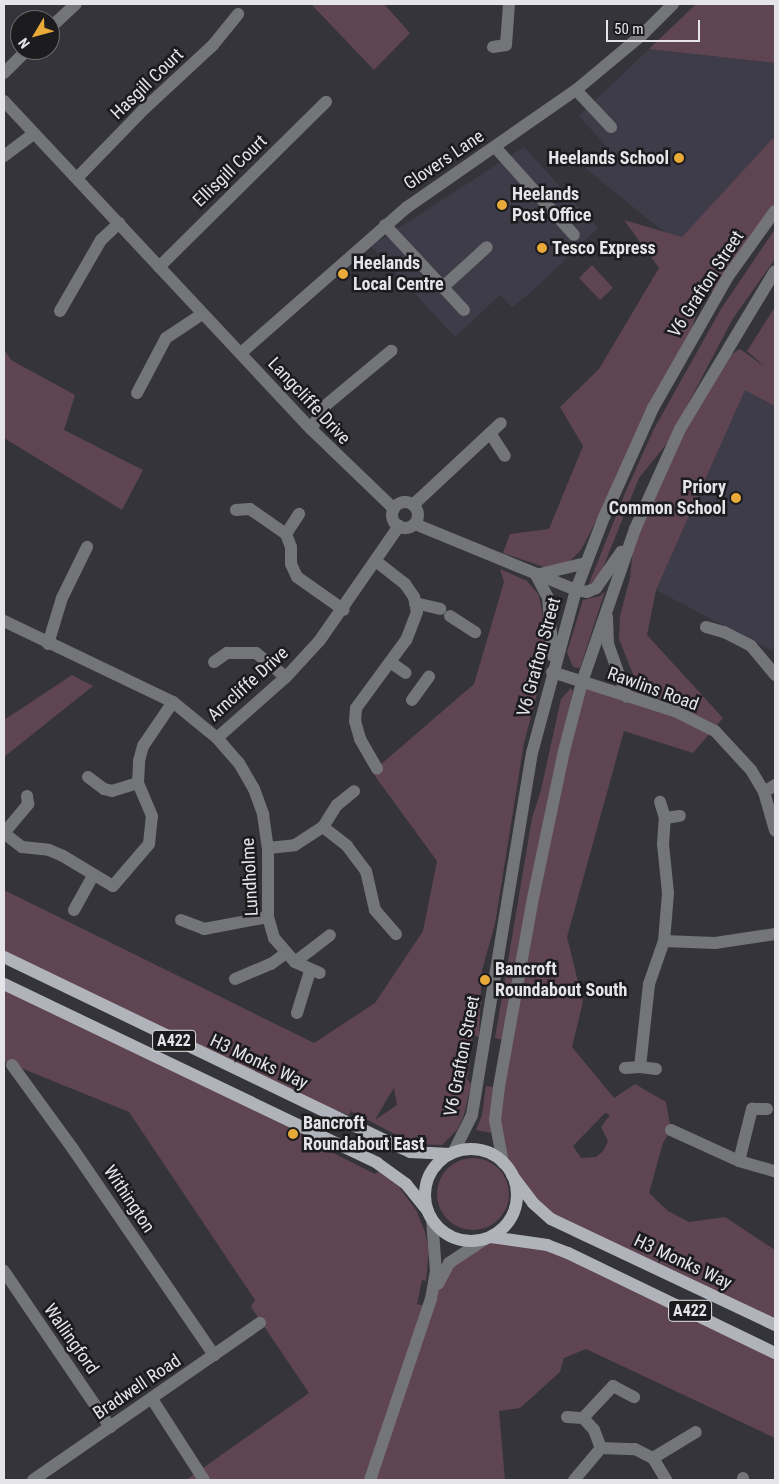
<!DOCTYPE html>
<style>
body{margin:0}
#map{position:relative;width:779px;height:1484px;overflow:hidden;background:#34343a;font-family:"Roboto Condensed",sans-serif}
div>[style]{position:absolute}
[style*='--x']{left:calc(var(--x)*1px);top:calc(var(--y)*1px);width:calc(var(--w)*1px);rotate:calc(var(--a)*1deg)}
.built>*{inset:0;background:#3e3c49}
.green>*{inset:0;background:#5f4551}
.round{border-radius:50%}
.minor>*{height:12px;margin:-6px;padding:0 6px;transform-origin:6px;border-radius:6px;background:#737578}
.minor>.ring{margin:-6px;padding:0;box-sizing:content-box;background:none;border:12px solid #737578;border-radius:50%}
.major>*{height:12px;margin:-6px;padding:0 6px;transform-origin:6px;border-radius:6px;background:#b0b4ba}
.major>.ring{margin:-6px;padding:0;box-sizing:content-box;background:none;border:12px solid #b0b4ba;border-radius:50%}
.dots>*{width:14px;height:14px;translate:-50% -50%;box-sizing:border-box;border:2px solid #1c1c1f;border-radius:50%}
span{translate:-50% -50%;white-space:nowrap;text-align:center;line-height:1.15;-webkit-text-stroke:5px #1c1c1f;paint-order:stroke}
.shield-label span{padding:1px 4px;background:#1c1c1f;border:1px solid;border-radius:4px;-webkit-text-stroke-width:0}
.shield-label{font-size:16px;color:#e5e5e9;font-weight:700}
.street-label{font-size:18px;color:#e5e5e9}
.poi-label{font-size:18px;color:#e5e5e9;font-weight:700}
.right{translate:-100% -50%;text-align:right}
.left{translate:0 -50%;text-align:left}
.frame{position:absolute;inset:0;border:5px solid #e5e5e9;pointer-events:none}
.north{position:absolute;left:10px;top:10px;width:50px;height:50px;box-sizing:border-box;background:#1c1c1f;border:1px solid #6c6c70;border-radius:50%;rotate:233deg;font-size:14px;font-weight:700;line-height:20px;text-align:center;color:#e5e5e9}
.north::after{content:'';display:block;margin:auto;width:18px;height:22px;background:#eaaa39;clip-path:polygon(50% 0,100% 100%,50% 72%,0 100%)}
.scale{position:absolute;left:606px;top:20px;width:94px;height:22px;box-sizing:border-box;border:2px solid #e5e5e9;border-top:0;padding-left:6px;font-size:15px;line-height:18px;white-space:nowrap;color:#e5e5e9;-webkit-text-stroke:4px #1c1c1f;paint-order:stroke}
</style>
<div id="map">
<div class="built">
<div style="clip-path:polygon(649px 49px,775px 63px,775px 142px,685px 249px,585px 168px,607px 147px,579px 116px)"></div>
<div style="clip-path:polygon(524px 147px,598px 228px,529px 294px,512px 307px,500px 295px,455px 337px,371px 246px)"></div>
<div style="clip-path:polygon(745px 389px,775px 406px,775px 643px,772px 651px,656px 590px)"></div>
</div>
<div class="green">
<div style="clip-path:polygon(311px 4px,384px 4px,410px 33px,374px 70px)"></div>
<div style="clip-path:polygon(696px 4px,775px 4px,775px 63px,649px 49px)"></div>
<div style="clip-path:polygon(775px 136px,775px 211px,729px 275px,699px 304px,688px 343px,581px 550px,569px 562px,547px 568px,503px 553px,510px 534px,549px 529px,583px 446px,560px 407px,599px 369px,659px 268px,624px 220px,682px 237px)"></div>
<div style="clip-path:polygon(775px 229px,775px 259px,732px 320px,668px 442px,639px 478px,600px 575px,588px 586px,625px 493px,654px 429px,721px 309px)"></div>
<div style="clip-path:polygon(592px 265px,613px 288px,600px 300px,579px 278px)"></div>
<div style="clip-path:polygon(evenodd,775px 307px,775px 406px,745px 390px,656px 590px,647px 635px,723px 718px,693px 753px,624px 731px,567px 937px,583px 1002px,572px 1047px,614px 1098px,635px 1084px,666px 1102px,671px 1130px,663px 1143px,649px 1193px,668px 1211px,689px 1222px,725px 1217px,775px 1250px,775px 1327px,574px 1237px,551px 1219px,533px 1203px,503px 1163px,499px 1087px,582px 682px,626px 697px,636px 682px,619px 639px,620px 616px,630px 578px,635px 529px,717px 363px,740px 349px,765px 367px,747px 351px,775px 307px,654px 695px,688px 718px,628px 697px,654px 695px,775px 307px,605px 1113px,610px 1115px,601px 1127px,608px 1141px,603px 1151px,596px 1157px,581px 1158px,573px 1146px,605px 1113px)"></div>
<div style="clip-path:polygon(4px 349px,11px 360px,75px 395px,64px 430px,143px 470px,122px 510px,4px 438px)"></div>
<div style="clip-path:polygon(evenodd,500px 569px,527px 581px,539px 595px,547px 638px,542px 675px,524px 743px,495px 924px,482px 970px,479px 1037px,473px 1036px,467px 1079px,471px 1084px,464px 1115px,457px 1130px,442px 1145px,413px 1144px,351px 1111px,349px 1115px,272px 1087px,4px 957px,4px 890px,314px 1043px,375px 1003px,423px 931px,437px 861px,372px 772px,474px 684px,504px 582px,500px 569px,394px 1088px,397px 1105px,375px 1120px,387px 1099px,394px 1088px)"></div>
<div style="clip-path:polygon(605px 591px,580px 668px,573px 667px,567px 652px,583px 600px,600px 596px)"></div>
<div style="clip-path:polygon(72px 675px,93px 686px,4px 757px,4px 720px)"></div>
<div style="clip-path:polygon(571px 688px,573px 691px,552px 781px,503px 1040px,495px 1038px,532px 818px,541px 790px,561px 699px)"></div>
<div style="clip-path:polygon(4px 989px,302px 1126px,333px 1153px,375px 1174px,379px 1171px,399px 1187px,416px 1210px,425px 1232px,429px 1249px,426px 1281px,422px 1280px,417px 1304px,429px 1307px,449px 1263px,485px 1239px,547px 1245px,775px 1353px,775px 1438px,586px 1349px,564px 1358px,560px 1372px,520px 1408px,499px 1411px,505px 1480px,186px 1480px,309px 1393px,251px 1307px,255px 1300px,129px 1112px,4px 1061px)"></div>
<div style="clip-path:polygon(486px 1086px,494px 1087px,491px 1133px,476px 1130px,482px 1115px)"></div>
<div class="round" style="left:437px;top:1158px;width:72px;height:72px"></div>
</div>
<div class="minor">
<div style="--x:50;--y:28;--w:35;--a:-43"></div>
<div style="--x:493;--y:47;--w:13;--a:-9"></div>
<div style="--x:506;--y:45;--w:41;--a:-85.8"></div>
<div style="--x:4;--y:73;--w:33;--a:-45"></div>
<div style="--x:576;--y:90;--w:51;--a:46.6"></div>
<div style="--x:4;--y:101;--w:449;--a:46.9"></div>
<div style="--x:311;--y:429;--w:115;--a:43.9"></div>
<div style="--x:495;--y:147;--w:118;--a:48.1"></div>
<div style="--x:4;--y:156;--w:36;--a:-37"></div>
<div style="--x:77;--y:178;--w:96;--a:-45.8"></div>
<div style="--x:144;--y:109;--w:94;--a:-42.8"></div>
<div style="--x:213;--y:45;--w:40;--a:-51"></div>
<div style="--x:385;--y:225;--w:116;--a:47.1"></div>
<div style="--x:159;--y:267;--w:235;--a:-44.7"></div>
<div style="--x:443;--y:287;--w:59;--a:-42.3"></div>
<div style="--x:60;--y:311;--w:82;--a:-60"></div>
<div style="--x:101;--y:240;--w:25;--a:-43"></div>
<div style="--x:241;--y:353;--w:220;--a:-41.3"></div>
<div style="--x:406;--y:208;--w:207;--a:-34.8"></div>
<div style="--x:576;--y:90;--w:86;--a:-39.8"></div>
<div style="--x:642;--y:35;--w:44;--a:-45"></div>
<div style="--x:137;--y:393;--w:62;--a:-62.2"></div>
<div style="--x:166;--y:338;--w:43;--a:-33.7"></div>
<div style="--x:311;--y:429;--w:28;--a:-58"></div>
<div style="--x:326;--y:405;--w:85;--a:-39.7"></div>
<div style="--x:490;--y:433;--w:27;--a:57"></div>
<div class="ring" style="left:392px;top:502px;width:14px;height:14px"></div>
<div style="--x:413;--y:505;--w:120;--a:-43"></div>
<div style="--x:236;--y:510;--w:14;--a:-4"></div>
<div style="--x:250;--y:509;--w:44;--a:34.8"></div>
<div style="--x:286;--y:534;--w:14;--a:69"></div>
<div style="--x:291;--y:547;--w:17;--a:90"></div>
<div style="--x:291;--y:564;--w:14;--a:65"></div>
<div style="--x:297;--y:577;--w:57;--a:35.1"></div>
<div style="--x:415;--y:524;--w:174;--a:22.3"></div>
<div style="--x:576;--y:590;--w:11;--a:10"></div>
<div style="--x:587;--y:592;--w:10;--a:-24"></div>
<div style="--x:596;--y:588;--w:44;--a:-55.2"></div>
<div style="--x:286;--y:534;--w:24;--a:-57"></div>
<div style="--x:377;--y:562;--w:36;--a:38"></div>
<div style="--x:405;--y:584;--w:16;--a:55"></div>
<div style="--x:414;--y:597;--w:15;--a:79"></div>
<div style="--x:417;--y:612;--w:30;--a:111"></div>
<div style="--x:406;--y:640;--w:84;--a:126.3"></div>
<div style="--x:356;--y:708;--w:13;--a:94"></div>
<div style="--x:355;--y:721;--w:19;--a:74"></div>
<div style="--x:360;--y:739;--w:34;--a:60"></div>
<div style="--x:536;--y:575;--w:26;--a:62"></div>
<div style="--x:548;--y:598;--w:58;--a:85.1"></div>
<div style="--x:536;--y:575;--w:51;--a:-13.5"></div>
<div style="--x:415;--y:603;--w:26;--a:13"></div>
<div style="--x:450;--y:616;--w:30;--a:33"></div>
<div style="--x:607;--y:617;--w:27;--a:88"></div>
<div style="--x:608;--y:644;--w:56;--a:70.3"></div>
<div style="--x:4;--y:621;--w:187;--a:25.6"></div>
<div style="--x:173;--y:702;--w:57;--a:39.3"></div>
<div style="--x:217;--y:738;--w:92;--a:-41.5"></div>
<div style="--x:286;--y:677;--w:50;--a:-47.4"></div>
<div style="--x:320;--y:640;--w:139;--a:-55.3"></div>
<div style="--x:706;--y:627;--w:19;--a:16"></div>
<div style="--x:724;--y:632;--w:30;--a:27"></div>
<div style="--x:751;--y:646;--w:38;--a:50"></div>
<div style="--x:48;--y:644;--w:48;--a:-73.1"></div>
<div style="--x:62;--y:598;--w:57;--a:-63.9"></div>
<div style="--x:214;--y:662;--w:16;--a:-35"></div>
<div style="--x:227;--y:653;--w:29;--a:0"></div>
<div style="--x:256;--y:653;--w:38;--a:39"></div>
<div style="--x:390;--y:662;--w:19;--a:35"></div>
<div style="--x:552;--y:672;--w:131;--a:17.7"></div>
<div style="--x:677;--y:712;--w:42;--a:26.6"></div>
<div style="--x:715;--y:731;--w:53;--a:47.3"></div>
<div style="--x:751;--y:770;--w:26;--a:59"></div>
<div style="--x:764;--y:792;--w:40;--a:74"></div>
<div style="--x:412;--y:700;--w:29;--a:-54"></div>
<div style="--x:217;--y:738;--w:33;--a:49"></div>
<div style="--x:239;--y:763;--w:30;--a:60"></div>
<div style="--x:254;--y:789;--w:27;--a:70"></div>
<div style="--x:263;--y:814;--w:34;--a:82"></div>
<div style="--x:268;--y:848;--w:69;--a:90"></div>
<div style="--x:268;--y:917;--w:22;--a:74"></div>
<div style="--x:274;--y:938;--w:32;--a:49"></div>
<div style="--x:295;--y:962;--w:27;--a:24"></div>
<div style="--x:88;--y:777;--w:20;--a:37"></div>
<div style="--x:104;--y:789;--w:8;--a:14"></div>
<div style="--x:112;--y:791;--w:27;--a:-17"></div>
<div style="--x:764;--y:792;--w:13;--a:-32"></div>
<div style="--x:665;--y:818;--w:15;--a:-8"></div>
<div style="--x:323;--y:827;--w:26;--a:-58"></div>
<div style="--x:337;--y:805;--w:22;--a:-39"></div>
<div style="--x:4;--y:833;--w:23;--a:38"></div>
<div style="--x:22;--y:847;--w:27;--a:6"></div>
<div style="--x:49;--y:850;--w:15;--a:23"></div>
<div style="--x:63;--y:856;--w:58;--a:31"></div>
<div style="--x:113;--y:886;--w:55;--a:-49.4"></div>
<div style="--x:149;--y:844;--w:28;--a:-84"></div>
<div style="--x:152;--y:816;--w:36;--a:-113"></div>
<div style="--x:138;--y:783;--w:22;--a:-87"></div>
<div style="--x:139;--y:761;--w:16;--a:-75"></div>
<div style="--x:143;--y:746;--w:53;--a:-55.7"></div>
<div style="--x:4;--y:833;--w:38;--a:-50"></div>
<div style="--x:28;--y:804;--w:8;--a:-97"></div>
<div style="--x:268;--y:848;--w:27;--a:-6"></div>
<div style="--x:295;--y:845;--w:33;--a:-33"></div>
<div style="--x:323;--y:827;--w:31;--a:38"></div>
<div style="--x:347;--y:846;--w:31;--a:53"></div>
<div style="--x:366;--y:871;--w:40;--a:77"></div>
<div style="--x:375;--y:910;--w:32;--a:49"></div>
<div style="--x:74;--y:910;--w:39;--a:-61"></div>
<div style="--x:181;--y:920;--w:25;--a:21"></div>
<div style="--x:204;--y:929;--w:65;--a:-10.6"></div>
<div style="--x:664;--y:941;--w:51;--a:2.2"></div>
<div style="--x:715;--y:943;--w:61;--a:-8.5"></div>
<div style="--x:295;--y:962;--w:44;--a:-37.6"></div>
<div style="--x:235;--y:979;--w:39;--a:-23"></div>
<div style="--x:271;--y:964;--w:19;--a:-36"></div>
<div style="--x:297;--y:1013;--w:44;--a:-72.8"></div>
<div style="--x:12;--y:1065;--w:104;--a:54"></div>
<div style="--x:73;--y:1149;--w:250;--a:55.6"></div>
<div style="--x:625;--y:1068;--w:15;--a:-4"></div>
<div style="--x:656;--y:1069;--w:16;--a:-173"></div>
<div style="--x:640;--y:1067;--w:83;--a:-83.8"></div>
<div style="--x:649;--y:984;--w:46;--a:-70.8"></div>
<div style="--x:664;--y:941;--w:48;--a:-85.2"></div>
<div style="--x:668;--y:893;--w:49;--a:-95.8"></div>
<div style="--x:663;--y:844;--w:26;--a:-86"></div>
<div style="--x:665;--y:818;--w:17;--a:-107"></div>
<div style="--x:671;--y:1130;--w:75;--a:24.5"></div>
<div style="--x:739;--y:1161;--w:37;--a:16"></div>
<div style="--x:453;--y:1153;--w:42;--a:-63.4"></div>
<div style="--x:472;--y:1115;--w:367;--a:-80.6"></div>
<div style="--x:532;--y:753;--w:169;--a:-74.9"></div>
<div style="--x:576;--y:590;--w:78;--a:-69"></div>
<div style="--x:604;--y:517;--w:120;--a:-65.8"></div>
<div style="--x:653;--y:408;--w:153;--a:-60.3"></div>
<div style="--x:729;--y:275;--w:79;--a:-54.3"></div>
<div style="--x:739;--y:1161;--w:54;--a:-76"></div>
<div style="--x:752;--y:1109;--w:15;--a:0"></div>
<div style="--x:503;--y:1163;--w:44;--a:-100.5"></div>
<div style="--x:495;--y:1120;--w:33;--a:-83"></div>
<div style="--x:499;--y:1087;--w:192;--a:-79.8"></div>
<div style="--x:533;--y:898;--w:150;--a:-78.1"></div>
<div style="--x:564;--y:751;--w:71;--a:-75.4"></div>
<div style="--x:582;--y:682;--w:162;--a:-70.9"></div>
<div style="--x:635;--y:529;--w:110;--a:-65.8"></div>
<div style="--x:680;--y:429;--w:184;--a:-59"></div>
<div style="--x:4;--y:1271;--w:189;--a:55.8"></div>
<div style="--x:438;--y:1284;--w:24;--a:-62"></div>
<div style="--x:449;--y:1263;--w:43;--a:-33.7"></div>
<div style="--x:152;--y:1399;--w:96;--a:57.3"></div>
<div style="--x:567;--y:1417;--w:16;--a:4"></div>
<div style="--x:583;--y:1418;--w:16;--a:47"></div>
<div style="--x:594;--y:1430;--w:19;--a:69"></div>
<div style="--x:583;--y:1418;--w:44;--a:-46.8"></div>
<div style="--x:613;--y:1386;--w:24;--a:28"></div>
<div style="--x:653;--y:1458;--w:50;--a:-31.2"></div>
<div style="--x:743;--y:1478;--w:2;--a:90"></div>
<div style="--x:33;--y:1480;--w:276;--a:-34.7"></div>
<div style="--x:370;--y:1480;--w:191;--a:-71.4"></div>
<div style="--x:431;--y:1299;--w:28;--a:-80"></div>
<div style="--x:436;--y:1271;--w:52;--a:-94.4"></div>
<div style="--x:574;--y:1480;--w:42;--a:-49.8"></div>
<div style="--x:601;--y:1448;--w:34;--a:2"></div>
<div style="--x:635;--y:1449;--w:20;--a:27"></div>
<div style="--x:653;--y:1458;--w:26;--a:59"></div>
</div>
<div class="major">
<div style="--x:4;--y:957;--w:426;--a:25.7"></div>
<div style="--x:388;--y:1142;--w:24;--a:24"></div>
<div style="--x:410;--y:1152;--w:40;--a:2.9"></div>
<div style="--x:4;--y:984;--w:414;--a:25.6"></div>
<div style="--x:377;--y:1163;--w:36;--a:36"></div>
<div style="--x:406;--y:1184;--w:35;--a:51"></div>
<div class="ring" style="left:425px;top:1149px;width:80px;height:80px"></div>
<div style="--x:512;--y:1175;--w:35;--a:53"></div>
<div style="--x:533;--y:1203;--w:24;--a:42"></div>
<div style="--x:551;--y:1219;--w:248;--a:25.3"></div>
<div style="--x:491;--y:1237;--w:57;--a:8.1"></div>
<div style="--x:547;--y:1245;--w:22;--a:21"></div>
<div style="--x:568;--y:1253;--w:230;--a:25.8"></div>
</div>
<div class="dots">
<div style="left:679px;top:158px;background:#eaaa39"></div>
<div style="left:502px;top:205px;background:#eaaa39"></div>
<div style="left:542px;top:248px;background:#eaaa39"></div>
<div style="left:343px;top:274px;background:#eaaa39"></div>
<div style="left:736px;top:498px;background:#eaaa39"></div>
<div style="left:485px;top:980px;background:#eaaa39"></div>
<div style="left:293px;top:1134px;background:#eaaa39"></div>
</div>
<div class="shield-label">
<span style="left:174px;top:1041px">A422</span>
<span style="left:690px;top:1311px">A422</span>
</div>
<div class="street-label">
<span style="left:147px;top:84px;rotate:-44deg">Hasgill Court</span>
<span style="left:444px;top:160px;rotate:-34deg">Glovers Lane</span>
<span style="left:230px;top:171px;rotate:-44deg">Ellisgill Court</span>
<span style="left:706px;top:284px;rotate:-57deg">V6 Grafton Street</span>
<span style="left:309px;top:401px;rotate:47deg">Langcliffe Drive</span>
<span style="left:539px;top:657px;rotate:-75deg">V6 Grafton Street</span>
<span style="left:248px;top:684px;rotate:-42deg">Arncliffe Drive</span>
<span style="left:653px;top:689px;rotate:20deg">Rawlins Road</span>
<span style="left:250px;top:877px;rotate:-93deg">Lundholme</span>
<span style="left:462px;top:1056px;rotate:-79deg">V6 Grafton Street</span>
<span style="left:259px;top:1062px;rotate:25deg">H3 Monks Way</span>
<span style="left:129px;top:1199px;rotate:56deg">Withington</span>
<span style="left:683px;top:1262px;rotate:25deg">H3 Monks Way</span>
<span style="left:71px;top:1339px;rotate:55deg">Wallingford</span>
<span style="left:137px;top:1387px;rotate:-34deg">Bradwell Road</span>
</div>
<div class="poi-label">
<span class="right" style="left:669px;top:158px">Heelands School</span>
<span class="left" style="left:512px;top:205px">Heelands<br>Post Office</span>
<span class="left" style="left:552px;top:248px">Tesco Express</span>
<span class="left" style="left:353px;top:274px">Heelands<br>Local Centre</span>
<span class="right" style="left:726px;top:498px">Priory<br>Common School</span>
<span class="left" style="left:495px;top:980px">Bancroft<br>Roundabout South</span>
<span class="left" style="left:303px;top:1134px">Bancroft<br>Roundabout East</span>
</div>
<div class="frame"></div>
<div class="north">N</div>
<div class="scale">50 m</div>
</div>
